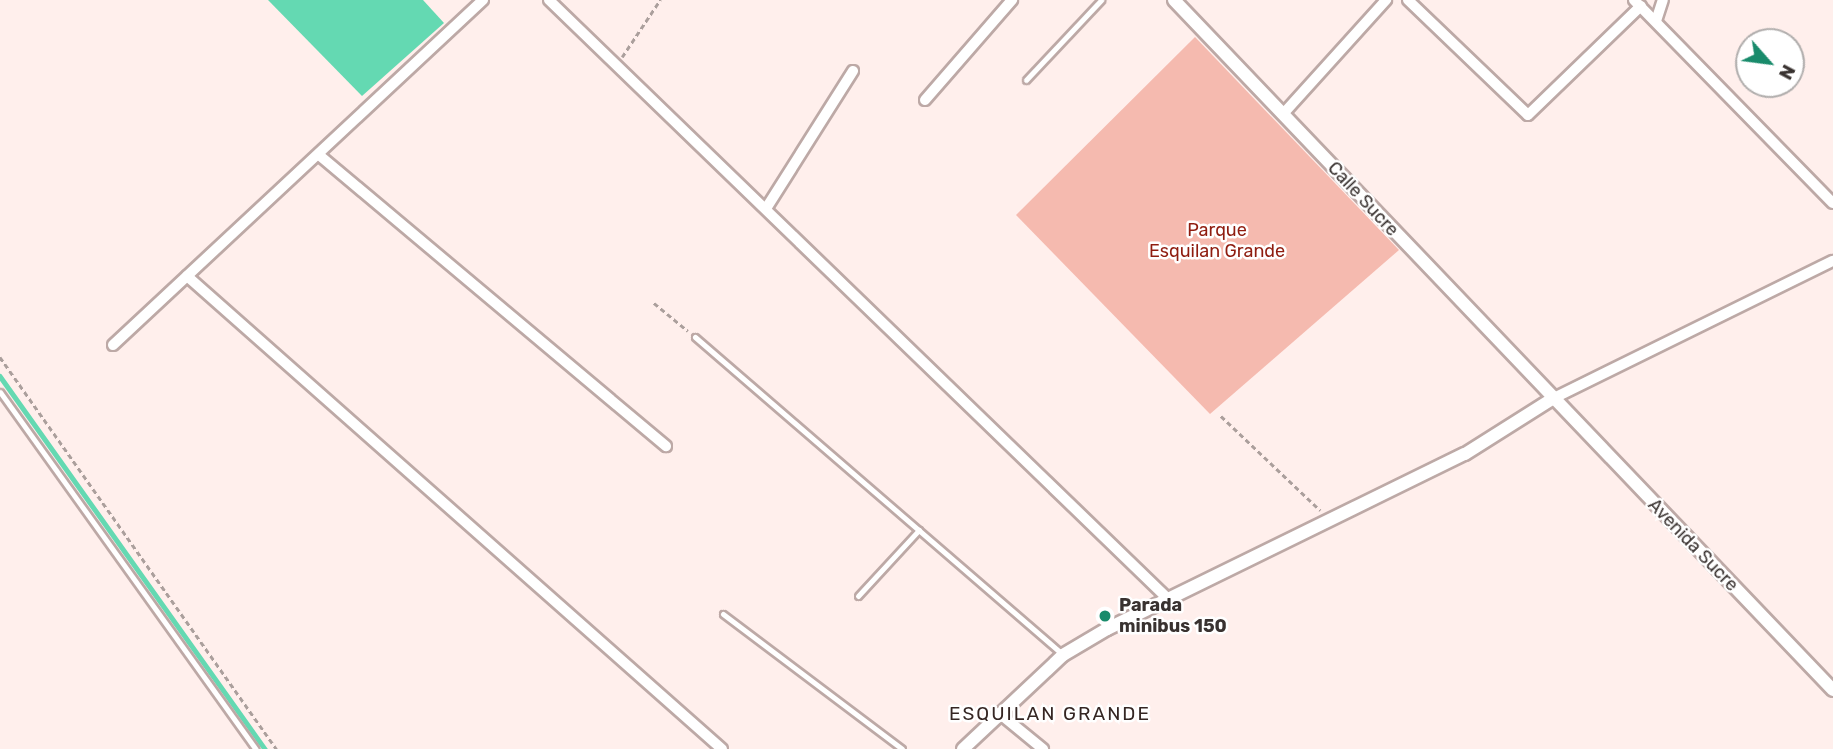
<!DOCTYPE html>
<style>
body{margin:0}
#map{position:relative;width:1833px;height:749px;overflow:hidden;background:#ffefec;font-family:Rubik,sans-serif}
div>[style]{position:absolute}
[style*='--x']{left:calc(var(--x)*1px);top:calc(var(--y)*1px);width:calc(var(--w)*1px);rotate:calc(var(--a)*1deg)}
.green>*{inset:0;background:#f5baaf}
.water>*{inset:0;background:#64d9b2}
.stream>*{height:4.5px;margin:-2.25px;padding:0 2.25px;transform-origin:2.25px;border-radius:2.25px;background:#64d9b2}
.path>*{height:2.5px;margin-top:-1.25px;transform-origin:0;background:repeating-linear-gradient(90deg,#ab9f9c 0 5px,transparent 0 8.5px)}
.roads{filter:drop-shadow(2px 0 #bda9a6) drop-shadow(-2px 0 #bda9a6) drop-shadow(0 2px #bda9a6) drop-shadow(0 -2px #bda9a6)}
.service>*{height:5px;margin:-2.5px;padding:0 2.5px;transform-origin:2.5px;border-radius:2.5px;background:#fff}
.minor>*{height:10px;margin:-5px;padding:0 5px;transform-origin:5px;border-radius:5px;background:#fff}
.tertiary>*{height:12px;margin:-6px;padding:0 6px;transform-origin:6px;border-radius:6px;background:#fff}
.dots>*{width:19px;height:19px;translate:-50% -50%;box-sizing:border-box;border:4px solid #fff;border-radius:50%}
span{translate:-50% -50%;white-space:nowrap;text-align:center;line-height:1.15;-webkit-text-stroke:5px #fff;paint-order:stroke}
.street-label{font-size:18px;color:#393230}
.park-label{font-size:18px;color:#8f1d10}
.poi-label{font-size:18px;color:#393230;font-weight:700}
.left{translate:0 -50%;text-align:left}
.neighbourhood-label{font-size:19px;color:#352623;letter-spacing:2px}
.north{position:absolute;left:1735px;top:28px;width:70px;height:70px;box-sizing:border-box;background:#fff;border:2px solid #b0adac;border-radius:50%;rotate:118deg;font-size:19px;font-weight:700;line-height:28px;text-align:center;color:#393230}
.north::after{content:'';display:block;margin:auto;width:24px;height:32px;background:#198b6b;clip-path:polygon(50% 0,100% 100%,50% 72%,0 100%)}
</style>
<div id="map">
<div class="green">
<div style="clip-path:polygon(1195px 37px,1399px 250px,1210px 414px,1016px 215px)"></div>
</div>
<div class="water">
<div style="clip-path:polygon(268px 0,423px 0,444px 23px,362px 96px)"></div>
</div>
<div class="stream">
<div style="--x:0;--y:376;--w:458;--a:54.6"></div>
</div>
<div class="path">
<div style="--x:622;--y:57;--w:69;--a:-56.3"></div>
<div style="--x:654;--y:303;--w:44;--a:39.5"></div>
<div style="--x:0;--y:357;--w:480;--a:54.8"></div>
<div style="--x:1221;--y:416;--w:137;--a:43.5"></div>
</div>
<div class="roads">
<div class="service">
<div style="--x:1026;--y:80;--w:110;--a:-46.8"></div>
<div style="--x:695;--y:337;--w:486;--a:40.8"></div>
<div style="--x:0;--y:392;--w:439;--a:54.4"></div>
<div style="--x:858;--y:596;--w:90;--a:-47.3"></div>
<div style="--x:723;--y:614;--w:224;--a:37"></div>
</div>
<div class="minor">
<div style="--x:549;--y:0;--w:857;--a:44.05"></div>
<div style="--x:1408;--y:0;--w:166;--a:43.8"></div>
<div style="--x:1528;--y:115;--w:157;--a:-44"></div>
<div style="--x:1634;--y:0;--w:284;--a:45.6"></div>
<div style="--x:1656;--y:21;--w:22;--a:-72"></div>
<div style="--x:925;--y:100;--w:133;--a:-49"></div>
<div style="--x:1283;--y:114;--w:154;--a:-47.9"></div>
<div style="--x:319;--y:155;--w:453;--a:40"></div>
<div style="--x:767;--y:207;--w:161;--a:-57.7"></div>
<div style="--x:187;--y:276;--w:714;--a:41.48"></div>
<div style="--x:113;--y:345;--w:506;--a:-43"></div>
<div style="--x:1552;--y:399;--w:313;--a:-26.2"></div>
<div style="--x:999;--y:713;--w:57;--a:39.3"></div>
</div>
<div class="tertiary">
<div style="--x:1174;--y:0;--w:954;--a:46.32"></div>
<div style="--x:963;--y:749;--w:137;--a:-43.2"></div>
<div style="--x:1063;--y:655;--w:51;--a:-30.6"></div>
<div style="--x:1107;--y:629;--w:398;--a:-26.1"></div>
<div style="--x:1465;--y:454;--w:103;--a:-32.3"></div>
</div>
</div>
<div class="dots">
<div style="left:1105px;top:616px;background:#198b6b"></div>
</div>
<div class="street-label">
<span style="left:1363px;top:199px;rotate:47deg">Calle Sucre</span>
<span style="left:1693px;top:545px;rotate:46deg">Avenida Sucre</span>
</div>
<div class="park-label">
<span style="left:1217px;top:241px">Parque<br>Esquilan Grande</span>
</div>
<div class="poi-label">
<span class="left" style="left:1119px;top:616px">Parada<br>minibus 150</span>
</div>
<div class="neighbourhood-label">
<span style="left:1050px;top:714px">ESQUILAN GRANDE</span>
</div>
<div class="north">N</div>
</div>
